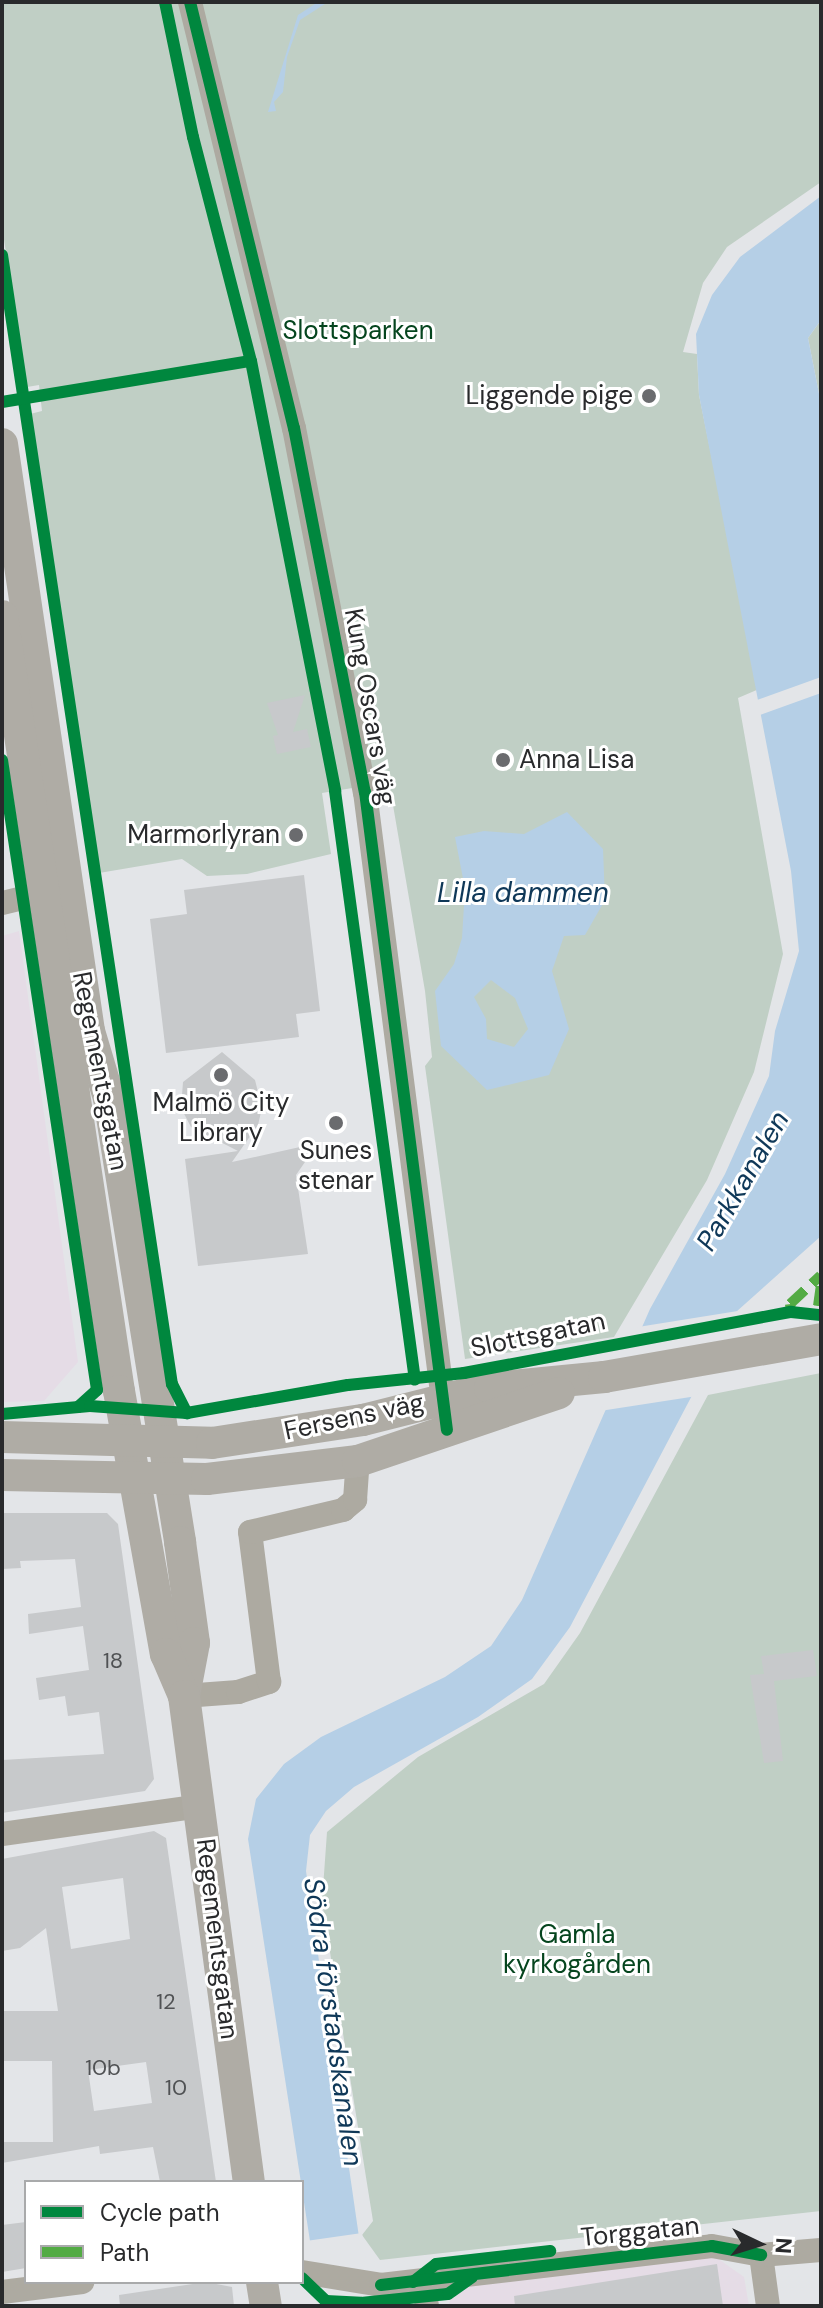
<!DOCTYPE html>
<meta charset="utf-8">
<style>
body{margin:0}
#map{position:relative;width:823px;height:2308px;overflow:hidden;background:#e3e5e8;font-family:"DM Sans",sans-serif}
div>[style]{position:absolute}
[style*='--x']{left:calc(var(--x)*1px);top:calc(var(--y)*1px);width:calc(var(--w)*1px);rotate:calc(var(--a)*1deg)}
.commercial>*{inset:0;background:#e5dce6}
.green>*{inset:0;background:#c0cfc5}
.water>*{inset:0;background:#b5cfe6}
.pier>*{inset:0;background:#e3e5e8}
.building>*{inset:0;background:#c7c9cb}
.minor>*{height:24px;margin:-12px;padding:0 12px;transform-origin:12px;border-radius:12px;background:#adaaa1}
.major>*{height:32px;margin:-16px;padding:0 16px;transform-origin:16px;border-radius:16px;background:#afaca5}
.tram>*{height:2px;margin:-1px;padding:0 1px;transform-origin:1px;border-radius:1px;background:#acaba8}
.quiet>*{height:10px;margin-top:-5px;transform-origin:0;background:repeating-linear-gradient(90deg,#53ab44 0 20px,transparent 0 30px)}
.cycleway>*{height:12px;margin:-6px;padding:0 6px;transform-origin:6px;border-radius:6px;background:#00873e}
.dots>*{width:22px;height:22px;translate:-50% -50%;box-sizing:border-box;border:4px solid #fff;border-radius:50%}
span{translate:-50% -50%;white-space:nowrap;text-align:center;line-height:1.15;-webkit-text-stroke:6px #fff;paint-order:stroke}
.number-label{font-size:22px;color:#505254}
.number-label span{-webkit-text-stroke-width:0}
.park-label{font-size:26px;color:#05451e}
.poi-label{font-size:26px;color:#292a2c}
.right{translate:-100% -50%;text-align:right}
.left{translate:0 -50%;text-align:left}
.street-label{font-size:26px;color:#292a2c}
.water-label{font-size:28px;color:#0f3858;font-style:italic}
.frame{position:absolute;inset:0;border:4px solid #292a2c;pointer-events:none}
.legend{position:absolute;left:24px;top:2180px;width:280px;height:104px;box-sizing:border-box;background:#fff;border:2px solid #a9aaab;margin:0;padding:10px 14px;list-style:none;font-size:24px;color:#292a2c}
.legend li{display:flex;align-items:center;gap:16px;height:40px}
.legend b{width:40px;border:2px solid #a9aaab}
.north{position:absolute;left:719px;top:2204px;width:80px;height:80px;-webkit-text-stroke:6px #fff;paint-order:stroke;rotate:94deg;font-size:22px;font-weight:700;line-height:32px;text-align:center;color:#292a2c}
.north::after{content:'';display:block;margin:auto;width:28px;height:36px;background:#292a2c;clip-path:polygon(50% 0,100% 100%,50% 72%,0 100%)}
</style>
<div id="map">
<div class="commercial">
<div style="clip-path:polygon(19px 931px,78px 1362px,44px 1401px,2px 1402px,2px 936px)"></div>
<div style="clip-path:polygon(710px 2253px,744px 2277px,749px 2306px,448px 2306px,456px 2288px)"></div>
</div>
<div class="green">
<div style="clip-path:polygon(2px 2px,821px 2px,821px 182px,727px 247px,703px 283px,683px 352px,697px 354px,699px 395px,759px 689px,738px 698px,783px 954px,754px 1072px,707px 1180px,614px 1337px,465px 1359px,425px 1066px,432px 1057px,425px 991px,389px 782px,322px 793px,331px 854px,247px 874px,207px 876px,182px 859px,99px 873px,30px 414px,42px 411px,39px 385px,27px 387px,2px 227px)"></div>
<div style="clip-path:polygon(821px 320px,821px 404px,808px 338px)"></div>
<div style="clip-path:polygon(821px 1373px,821px 2211px,380px 2260px,362px 2235px,373px 2221px,322px 1902px,327px 1832px,418px 1757px,544px 1684px,580px 1633px,708px 1395px)"></div>
</div>
<div class="water">
<div style="clip-path:polygon(318px 2px,328px 2px,300px 20px,287px 57px,283px 92px,274px 102px,276px 111px,268px 112px,298px 15px)"></div>
<div style="clip-path:polygon(821px 196px,821px 320px,808px 338px,821px 404px,821px 1236px,736px 1312px,570px 1627px,532px 1679px,478px 1717px,354px 1787px,326px 1811px,310px 1835px,306px 1871px,369px 2306px,320px 2306px,248px 1839px,256px 1799px,284px 1764px,321px 1737px,445px 1677px,491px 1646px,522px 1600px,650px 1309px,725px 1174px,769px 1076px,775px 1031px,799px 951px,791px 871px,699px 395px,696px 334px,712px 295px,740px 257px)"></div>
<div style="clip-path:polygon(evenodd,567px 812px,603px 849px,605px 900px,585px 935px,564px 936px,552px 971px,569px 1029px,549px 1075px,487px 1090px,441px 1046px,435px 991px,454px 964px,462px 938px,465px 889px,455px 837px,484px 831px,524px 834px,567px 812px,491px 980px,515px 998px,528px 1029px,514px 1047px,487px 1039px,486px 1019px,474px 997px,491px 980px)"></div>
</div>
<div class="pier">
<div style="clip-path:polygon(821px 677px,821px 693px,760px 715px,757px 700px)"></div>
<div style="clip-path:polygon(744px 1310px,697px 1396px,600px 1411px,638px 1327px)"></div>
<div style="clip-path:polygon(362px 2233px,373px 2306px,316px 2306px,306px 2241px)"></div>
</div>
<div class="building">
<div style="clip-path:polygon(305px 695px,293px 732px,307px 729px,311px 747px,277px 754px,273px 736px,278px 735px,267px 703px)"></div>
<div style="clip-path:polygon(304px 875px,320px 1011px,296px 1014px,299px 1037px,166px 1053px,150px 919px,187px 914px,184px 890px)"></div>
<div style="clip-path:polygon(222px 1052px,255px 1080px,262px 1108px,258px 1125px,232px 1162px,300px 1147px,305px 1162px,296px 1175px,308px 1254px,198px 1266px,185px 1159px,238px 1151px,191px 1127px,181px 1108px,183px 1082px)"></div>
<div style="clip-path:polygon(2px 1513px,107px 1513px,118px 1524px,154px 1779px,145px 1791px,2px 1813px,2px 1760px,104px 1754px,99px 1712px,68px 1716px,65px 1696px,39px 1700px,36px 1678px,89px 1670px,83px 1626px,29px 1634px,28px 1614px,81px 1607px,75px 1559px,20px 1561px,21px 1568px,2px 1569px)"></div>
<div style="clip-path:polygon(813px 1650px,817px 1676px,774px 1681px,783px 1761px,764px 1763px,750px 1675px,764px 1674px,761px 1656px)"></div>
<div style="clip-path:polygon(evenodd,154px 1831px,166px 1838px,216px 2182px,160px 2182px,153px 2147px,100px 2154px,99px 2146px,2px 2163px,2px 2142px,53px 2142px,52px 2061px,2px 2061px,2px 2011px,58px 2011px,46px 1928px,20px 1948px,2px 1951px,2px 1859px,154px 1831px,123px 1878px,130px 1939px,71px 1949px,62px 1887px,123px 1878px,154px 1831px,146px 2062px,152px 2103px,94px 2111px,88px 2070px,146px 2062px)"></div>
<div style="clip-path:polygon(26px 2222px,26px 2268px,2px 2272px,2px 2225px)"></div>
<div style="clip-path:polygon(717px 2264px,723px 2306px,515px 2306px,514px 2296px)"></div>
<div style="clip-path:polygon(206px 2282px,232px 2287px,234px 2306px,120px 2306px,119px 2295px)"></div>
</div>
<div class="minor">
<div style="--x:190;--y:2;--w:439;--a:76.3"></div>
<div style="--x:294;--y:428;--w:371;--a:79"></div>
<div style="--x:365;--y:792;--w:629;--a:82.69"></div>
<div style="--x:2;--y:903;--w:42;--a:-13.7"></div>
<div style="--x:184;--y:1696;--w:54;--a:-4.2"></div>
<div style="--x:238;--y:1692;--w:33;--a:-18"></div>
<div style="--x:269;--y:1682;--w:151;--a:-97.2"></div>
<div style="--x:250;--y:1532;--w:96;--a:-13.3"></div>
<div style="--x:343;--y:1510;--w:16;--a:-40"></div>
<div style="--x:355;--y:1500;--w:39;--a:-86"></div>
<div style="--x:2;--y:1834;--w:200;--a:-8"></div>
<div style="--x:761;--y:2255;--w:51;--a:82.2"></div>
<div style="--x:302;--y:2272;--w:80;--a:9.3"></div>
<div style="--x:381;--y:2285;--w:333;--a:-6.7"></div>
<div style="--x:712;--y:2246;--w:50;--a:10.4"></div>
<div style="--x:761;--y:2255;--w:60;--a:-4.8"></div>
<div style="--x:423;--y:2281;--w:25;--a:81"></div>
<div style="--x:2;--y:2292;--w:81;--a:-7.1"></div>
</div>
<div class="major">
<div style="--x:2;--y:444;--w:593;--a:81.57"></div>
<div style="--x:89;--y:1031;--w:70;--a:73.4"></div>
<div style="--x:109;--y:1098;--w:450;--a:80.9"></div>
<div style="--x:180;--y:1542;--w:102;--a:82.1"></div>
<div style="--x:194;--y:1643;--w:54;--a:100.7"></div>
<div style="--x:2;--y:616;--w:784;--a:81.42"></div>
<div style="--x:119;--y:1391;--w:267;--a:79.9"></div>
<div style="--x:166;--y:1654;--w:46;--a:66.8"></div>
<div style="--x:184;--y:1696;--w:490;--a:82.4"></div>
<div style="--x:2;--y:1437;--w:210;--a:1.6"></div>
<div style="--x:212;--y:1443;--w:153;--a:-8.7"></div>
<div style="--x:363;--y:1420;--w:131;--a:-14.1"></div>
<div style="--x:490;--y:1388;--w:115;--a:-5.5"></div>
<div style="--x:604;--y:1377;--w:220;--a:-9.9"></div>
<div style="--x:2;--y:1475;--w:205;--a:1.1"></div>
<div style="--x:207;--y:1479;--w:152;--a:-6.8"></div>
<div style="--x:358;--y:1461;--w:212;--a:-18.7"></div>
<div style="--x:262;--y:2282;--w:24;--a:81"></div>
</div>
<div class="tram">
<div style="--x:190;--y:2;--w:439;--a:76.3"></div>
<div style="--x:294;--y:428;--w:371;--a:79"></div>
<div style="--x:365;--y:792;--w:219;--a:82.4"></div>
</div>
<div class="quiet">
<div style="--x:818;--y:1306;--w:21;--a:-82"></div>
<div style="--x:791;--y:1312;--w:8;--a:-97"></div>
<div style="--x:790;--y:1304;--w:42;--a:-43.1"></div>
</div>
<div class="cycleway">
<div style="--x:165;--y:2;--w:138;--a:78.3"></div>
<div style="--x:193;--y:137;--w:231;--a:75.5"></div>
<div style="--x:251;--y:361;--w:438;--a:78.9"></div>
<div style="--x:335;--y:791;--w:594;--a:82.27"></div>
<div style="--x:190;--y:2;--w:439;--a:76.3"></div>
<div style="--x:294;--y:428;--w:371;--a:79"></div>
<div style="--x:365;--y:792;--w:643;--a:82.68"></div>
<div style="--x:2;--y:255;--w:1142;--a:81.44"></div>
<div style="--x:172;--y:1384;--w:33;--a:63"></div>
<div style="--x:2;--y:402;--w:252;--a:-9.4"></div>
<div style="--x:2;--y:760;--w:637;--a:81.42"></div>
<div style="--x:97;--y:1390;--w:25;--a:138"></div>
<div style="--x:2;--y:1414;--w:88;--a:-5.2"></div>
<div style="--x:90;--y:1406;--w:97;--a:4.1"></div>
<div style="--x:187;--y:1413;--w:163;--a:-9.9"></div>
<div style="--x:348;--y:1385;--w:117;--a:-5.9"></div>
<div style="--x:464;--y:1373;--w:333;--a:-10.6"></div>
<div style="--x:791;--y:1312;--w:30;--a:6"></div>
<div style="--x:302;--y:2278;--w:33;--a:44"></div>
<div style="--x:326;--y:2301;--w:35;--a:3"></div>
<div style="--x:361;--y:2303;--w:87;--a:-5.9"></div>
<div style="--x:448;--y:2294;--w:29;--a:-35"></div>
<div style="--x:413;--y:2282;--w:29;--a:-38"></div>
<div style="--x:436;--y:2264;--w:115;--a:-6.5"></div>
<div style="--x:381;--y:2285;--w:333;--a:-6.7"></div>
<div style="--x:712;--y:2246;--w:50;--a:10.4"></div>
</div>
<div class="dots">
<div style="left:649px;top:396px;background:#6a6b6e"></div>
<div style="left:503px;top:760px;background:#6a6b6e"></div>
<div style="left:296px;top:835px;background:#6a6b6e"></div>
<div style="left:221px;top:1075px;background:#6a6b6e"></div>
<div style="left:336px;top:1123px;background:#6a6b6e"></div>
</div>
<div class="number-label">
<span style="left:113px;top:1661px">18</span>
<span style="left:166px;top:2002px">12</span>
<span style="left:103px;top:2068px">10b</span>
<span style="left:176px;top:2088px">10</span>
</div>
<div class="park-label">
<span style="left:358px;top:331px">Slottsparken</span>
<span style="left:577px;top:1950px">Gamla<br>kyrkogården</span>
</div>
<div class="poi-label">
<span class="right" style="left:633px;top:396px">Liggende pige</span>
<span class="left" style="left:519px;top:760px">Anna Lisa</span>
<span class="right" style="left:280px;top:835px">Marmorlyran</span>
<span style="left:221px;top:1118px">Malmö City<br>Library</span>
<span style="left:336px;top:1166px">Sunes<br>stenar</span>
</div>
<div class="street-label">
<span style="left:370px;top:707px;rotate:80deg">Kung Oscars väg</span>
<span style="left:100px;top:1071px;rotate:79deg">Regementsgatan</span>
<span style="left:538px;top:1335px;rotate:-12deg">Slottsgatan</span>
<span style="left:354px;top:1417px;rotate:-12deg">Fersens väg</span>
<span style="left:217px;top:1939px;rotate:83deg">Regementsgatan</span>
<span style="left:640px;top:2232px;rotate:-6deg">Torggatan</span>
</div>
<div class="water-label">
<span style="left:523px;top:893px">Lilla dammen</span>
<span style="left:743px;top:1181px;rotate:-60deg">Parkkanalen</span>
<span style="left:333px;top:2022px;rotate:82deg">Södra förstadskanalen</span>
</div>
<div class="frame"></div>
<ul class="legend">
<li><b style="height:10px;background:#00873e"></b>Cycle path</li>
<li><b style="height:10px;background:#53ab44"></b>Path</li>
</ul>
<div class="north">N</div>
</div>
